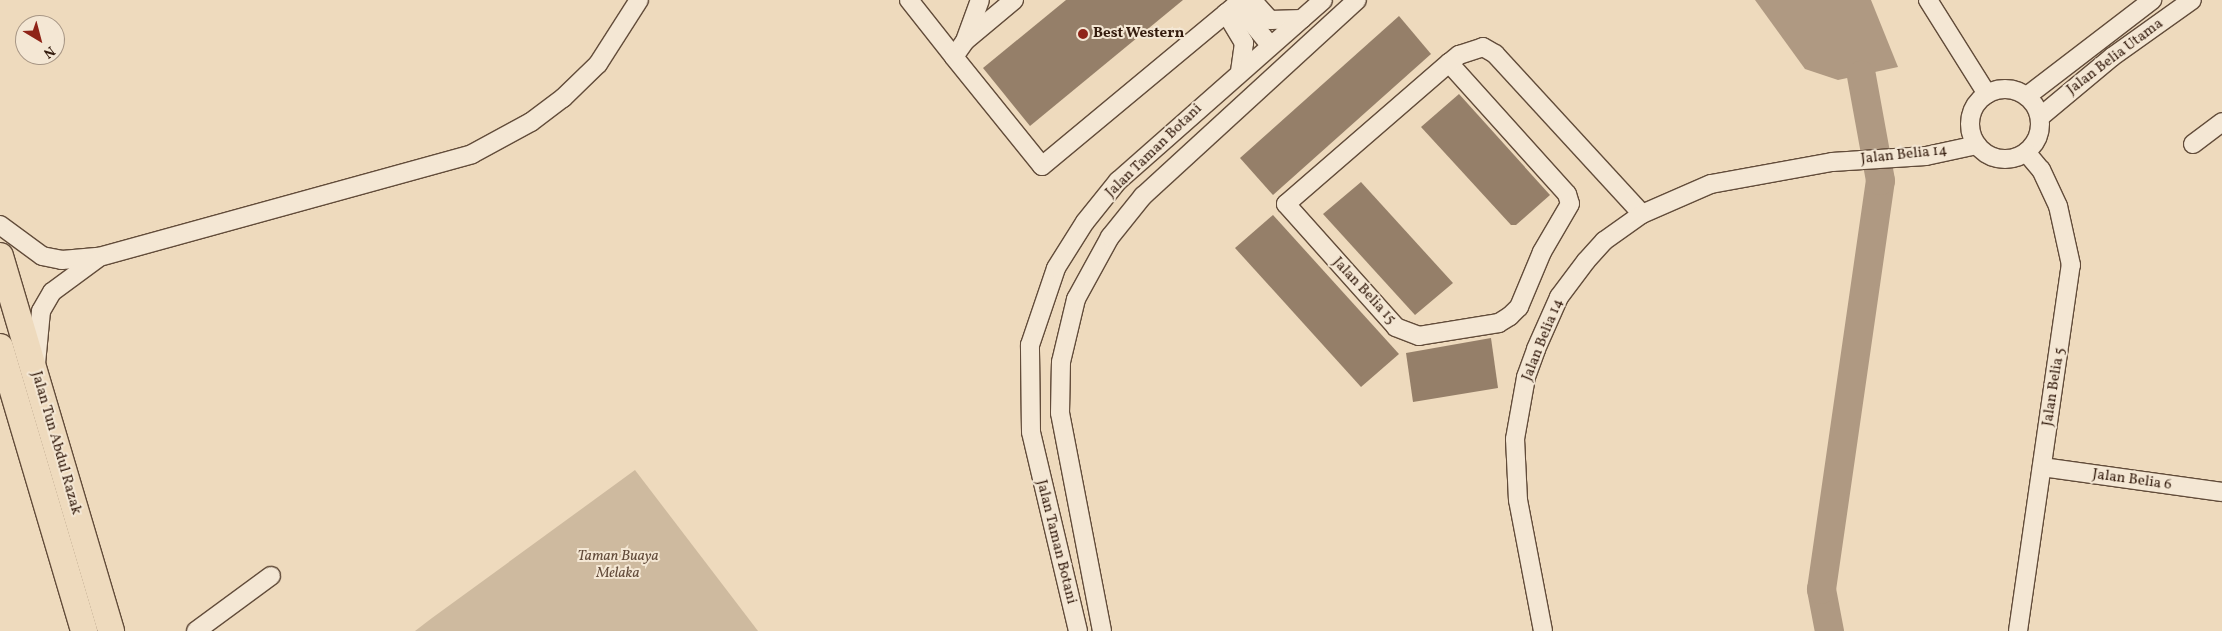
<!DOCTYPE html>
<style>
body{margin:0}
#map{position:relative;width:2222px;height:631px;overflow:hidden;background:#eedabd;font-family:Vollkorn,serif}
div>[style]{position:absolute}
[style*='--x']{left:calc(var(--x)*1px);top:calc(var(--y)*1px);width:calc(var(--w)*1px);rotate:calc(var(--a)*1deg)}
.green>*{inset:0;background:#ceba9f}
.water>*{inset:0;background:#af9982}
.river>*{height:29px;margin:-14.5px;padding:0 14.5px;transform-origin:14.5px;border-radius:14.5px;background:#af9982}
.building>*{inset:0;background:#957f69}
.roads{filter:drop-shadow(1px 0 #624c3a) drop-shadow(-1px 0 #624c3a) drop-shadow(0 1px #624c3a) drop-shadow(0 -1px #624c3a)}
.minor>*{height:18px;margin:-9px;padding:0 9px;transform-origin:9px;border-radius:9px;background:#f4e7d4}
.minor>.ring{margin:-9px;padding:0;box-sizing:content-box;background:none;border:18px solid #f4e7d4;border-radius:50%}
.highway>*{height:26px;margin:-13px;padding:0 13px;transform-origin:13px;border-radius:13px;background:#eedabd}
.dots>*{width:14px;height:14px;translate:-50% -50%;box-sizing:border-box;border:2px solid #f4e7d4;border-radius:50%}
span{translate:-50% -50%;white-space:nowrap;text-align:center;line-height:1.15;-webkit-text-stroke:4px #f4e7d4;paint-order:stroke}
.poi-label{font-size:15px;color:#341c0e;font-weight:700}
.left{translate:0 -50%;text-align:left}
.street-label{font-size:15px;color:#341c0e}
.park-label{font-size:15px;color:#624b3a;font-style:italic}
.north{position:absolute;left:15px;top:15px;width:50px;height:50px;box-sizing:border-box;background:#f4e7d4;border:1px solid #a79685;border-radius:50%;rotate:143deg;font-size:14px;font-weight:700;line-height:20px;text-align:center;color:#341c0e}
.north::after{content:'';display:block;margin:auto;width:18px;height:22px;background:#8f2418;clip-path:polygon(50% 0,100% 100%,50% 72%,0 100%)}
</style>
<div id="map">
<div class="green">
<div style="clip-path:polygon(635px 470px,758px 631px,415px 631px,432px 618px)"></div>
</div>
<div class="water">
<div style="clip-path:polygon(1755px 0,1871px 0,1898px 67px,1838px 80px,1805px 69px)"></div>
</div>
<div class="river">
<div style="--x:1829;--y:631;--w:43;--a:-100.8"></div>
<div style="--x:1821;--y:589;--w:413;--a:-81.8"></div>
<div style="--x:1880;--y:180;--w:107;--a:-100.3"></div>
</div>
<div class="building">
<div style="clip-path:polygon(1066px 0,1183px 0,1030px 126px,983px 68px)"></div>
<div style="clip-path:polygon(1399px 16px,1431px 54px,1273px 195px,1240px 158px)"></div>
<div style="clip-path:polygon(1459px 94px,1550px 195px,1516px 225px,1511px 225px,1421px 127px)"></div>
<div style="clip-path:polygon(1361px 182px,1453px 283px,1415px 315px,1323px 214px)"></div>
<div style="clip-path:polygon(1273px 215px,1399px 354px,1361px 387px,1235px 248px)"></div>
<div style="clip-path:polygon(1491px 338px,1498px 388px,1413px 402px,1406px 353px)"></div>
</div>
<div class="roads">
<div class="minor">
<div style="--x:909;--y:0;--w:73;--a:51.7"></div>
<div style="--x:1014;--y:0;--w:64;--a:140.1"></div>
<div style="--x:965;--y:41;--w:19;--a:125"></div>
<div style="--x:954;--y:57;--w:140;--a:51.1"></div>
<div style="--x:1042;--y:166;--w:260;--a:-39.7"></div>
<div style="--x:1252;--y:0;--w:27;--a:48"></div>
<div style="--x:1270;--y:20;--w:32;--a:-2"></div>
<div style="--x:1928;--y:0;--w:111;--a:57.9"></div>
<div style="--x:1236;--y:4;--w:53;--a:50.3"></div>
<div style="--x:1226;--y:13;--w:35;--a:59"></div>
<div style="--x:1244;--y:43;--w:27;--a:98"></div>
<div style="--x:966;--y:38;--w:40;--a:-69.8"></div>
<div style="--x:1449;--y:63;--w:176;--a:48"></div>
<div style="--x:1567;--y:194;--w:10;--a:73"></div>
<div style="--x:1570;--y:204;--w:56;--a:120.3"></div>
<div style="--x:1542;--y:252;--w:60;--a:112.7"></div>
<div style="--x:1519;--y:307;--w:13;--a:135"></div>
<div style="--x:1510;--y:316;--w:13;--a:148"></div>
<div style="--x:1499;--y:323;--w:81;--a:170.8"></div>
<div style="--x:1419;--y:336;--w:25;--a:-159"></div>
<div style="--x:1396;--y:327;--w:165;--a:-131.8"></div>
<div style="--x:1286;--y:204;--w:216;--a:-40.9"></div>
<div style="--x:1449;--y:63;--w:13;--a:-39"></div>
<div style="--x:1459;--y:55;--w:25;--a:-18"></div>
<div style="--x:1483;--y:47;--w:14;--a:30"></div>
<div style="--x:1495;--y:54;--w:217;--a:47.4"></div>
<div class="ring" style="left:1970px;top:89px;width:52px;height:52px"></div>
<div style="--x:2027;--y:96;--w:158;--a:-37.5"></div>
<div style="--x:2040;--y:117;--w:94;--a:-39.8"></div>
<div style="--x:2112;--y:57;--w:98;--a:-35.5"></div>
<div style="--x:2193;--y:144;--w:36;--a:-37"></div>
<div style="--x:0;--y:225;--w:52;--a:36.4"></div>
<div style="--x:42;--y:256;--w:20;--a:11"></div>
<div style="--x:62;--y:260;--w:37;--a:-5"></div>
<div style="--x:99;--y:257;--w:387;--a:-15.4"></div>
<div style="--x:472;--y:154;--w:67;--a:-28.5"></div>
<div style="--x:531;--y:122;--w:40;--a:-37"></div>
<div style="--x:563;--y:98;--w:49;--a:-44.2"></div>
<div style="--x:598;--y:64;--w:76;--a:-57.4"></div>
<div style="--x:36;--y:364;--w:53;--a:-84.6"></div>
<div style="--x:41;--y:311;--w:22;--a:-60"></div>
<div style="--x:52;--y:292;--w:56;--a:-36.3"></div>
<div style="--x:2042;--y:467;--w:182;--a:7.9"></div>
<div style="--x:196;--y:631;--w:93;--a:-36.3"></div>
<div style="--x:1078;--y:631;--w:204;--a:-103.3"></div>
<div style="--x:1031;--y:432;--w:87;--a:-90.7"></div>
<div style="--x:1030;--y:345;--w:81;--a:-71.3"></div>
<div style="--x:1056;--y:268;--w:54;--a:-57.8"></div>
<div style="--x:1085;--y:222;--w:53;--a:-51.2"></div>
<div style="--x:1118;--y:181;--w:273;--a:-41.4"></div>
<div style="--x:1102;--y:631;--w:222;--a:-100.9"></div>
<div style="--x:1060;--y:413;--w:51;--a:-88.9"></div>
<div style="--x:1061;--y:362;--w:65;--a:-76.6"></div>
<div style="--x:1076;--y:299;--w:71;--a:-61.3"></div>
<div style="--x:1110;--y:237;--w:53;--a:-51.2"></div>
<div style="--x:1143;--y:196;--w:290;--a:-42.5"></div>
<div style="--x:1543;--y:631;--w:133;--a:-100.8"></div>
<div style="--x:1518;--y:500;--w:61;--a:-92.8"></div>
<div style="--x:1515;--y:439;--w:63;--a:-79.9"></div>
<div style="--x:1526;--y:377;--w:30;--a:-70"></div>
<div style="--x:1536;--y:349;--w:57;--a:-66.1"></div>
<div style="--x:1559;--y:297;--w:45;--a:-53.1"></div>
<div style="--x:1586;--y:261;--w:27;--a:-48"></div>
<div style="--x:1604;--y:241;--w:47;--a:-35.4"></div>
<div style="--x:1642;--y:214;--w:75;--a:-23.5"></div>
<div style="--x:1711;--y:184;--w:123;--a:-10.3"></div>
<div style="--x:1832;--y:162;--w:94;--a:-3.7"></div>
<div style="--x:1926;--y:156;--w:52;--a:-12.2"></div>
<div style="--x:2018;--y:631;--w:370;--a:-81.8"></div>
<div style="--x:2071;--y:265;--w:60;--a:-102.4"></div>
<div style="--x:2058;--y:206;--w:40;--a:-115"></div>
<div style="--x:2041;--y:170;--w:23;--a:-130"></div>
</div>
<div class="highway">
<div style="--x:0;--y:256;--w:391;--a:73.5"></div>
<div style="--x:0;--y:347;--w:296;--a:73.5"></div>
</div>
</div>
<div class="dots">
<div style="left:1083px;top:34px;background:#8f2418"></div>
</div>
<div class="poi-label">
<span class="left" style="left:1093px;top:34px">Best Western</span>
</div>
<div class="street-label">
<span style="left:2115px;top:57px;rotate:-37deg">Jalan Belia Utama</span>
<span style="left:1154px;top:151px;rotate:-44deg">Jalan Taman Botani</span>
<span style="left:1904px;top:155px;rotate:-6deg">Jalan Belia 14</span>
<span style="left:1364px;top:291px;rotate:47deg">Jalan Belia 15</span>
<span style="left:1543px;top:340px;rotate:-68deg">Jalan Belia 14</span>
<span style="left:2054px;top:387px;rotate:-81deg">Jalan Belia 5</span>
<span style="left:56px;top:443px;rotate:74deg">Jalan Tun Abdul Razak</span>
<span style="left:2132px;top:480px;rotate:8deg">Jalan Belia 6</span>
<span style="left:1056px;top:542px;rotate:76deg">Jalan Taman Botani</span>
</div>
<div class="park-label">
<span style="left:618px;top:565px">Taman Buaya<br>Melaka</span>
</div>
<div class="north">N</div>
</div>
